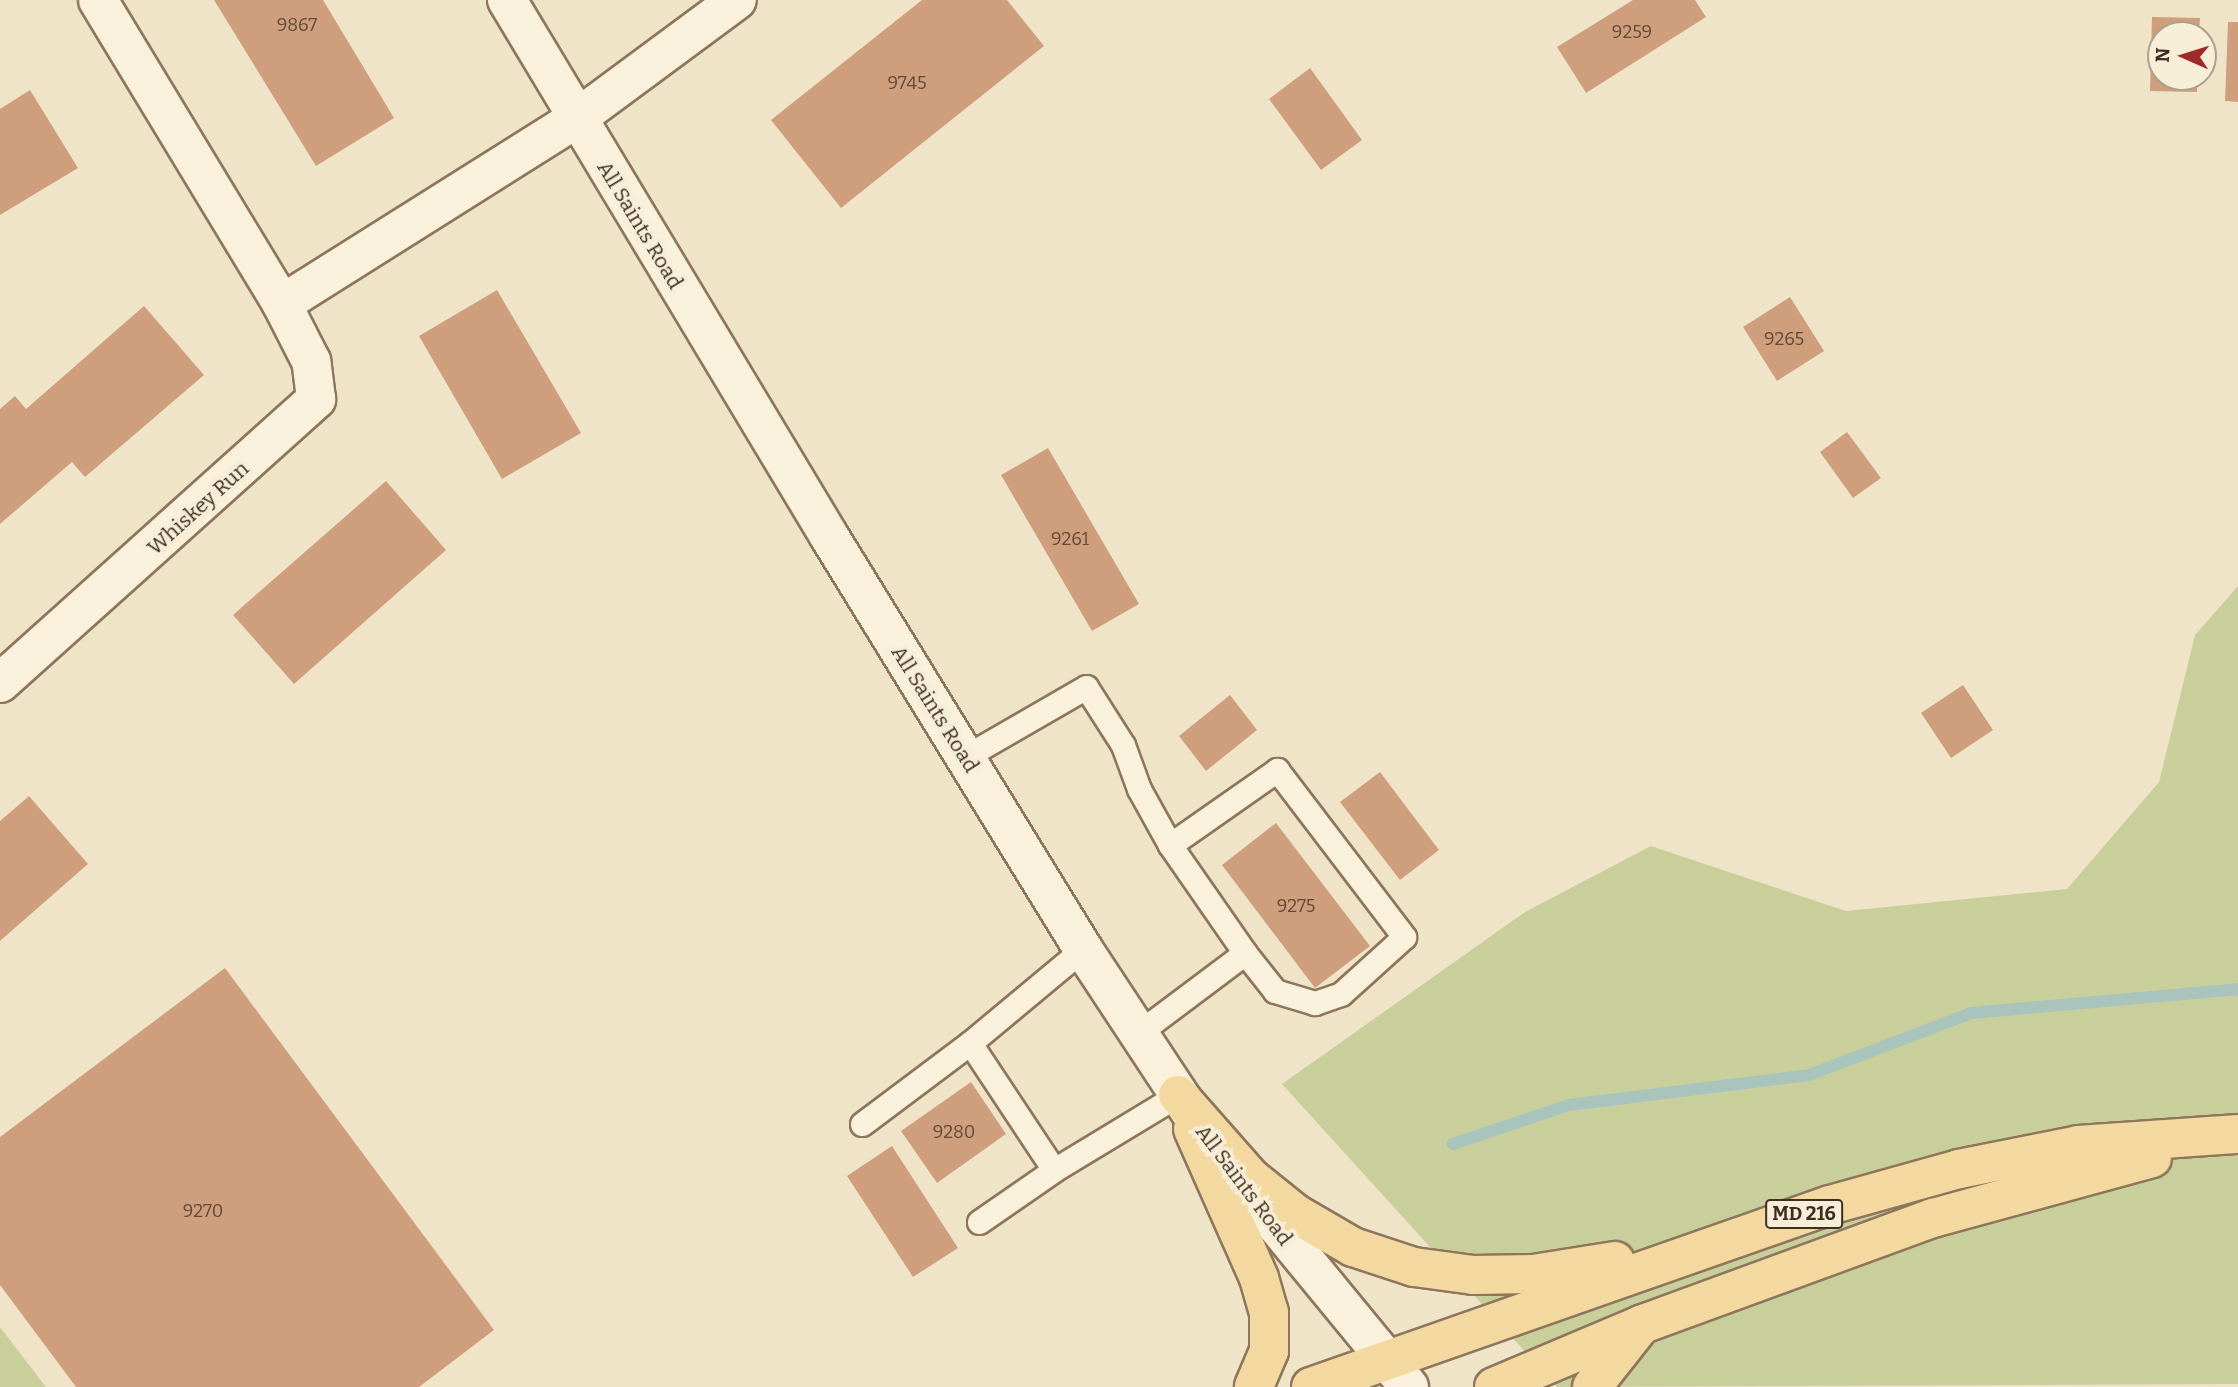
<!DOCTYPE html>
<style>
body{margin:0}
#map{position:relative;width:2238px;height:1387px;overflow:hidden;background:#f0e4c8;font-family:Bitter,serif}
div>[style]{position:absolute}
[style*='--x']{left:calc(var(--x)*1px);top:calc(var(--y)*1px);width:calc(var(--w)*1px);rotate:calc(var(--a)*1deg)}
.green>*{inset:0;background:#c9cf9b}
.stream>*{height:12px;margin:-6px;padding:0 6px;transform-origin:6px;border-radius:6px;background:#a9c4bc}
.building>*{inset:0;background:#cf9f7d}
.roads{filter:drop-shadow(2px 0 #8d765c) drop-shadow(-2px 0 #8d765c) drop-shadow(0 2px #8d765c) drop-shadow(0 -2px #8d765c)}
.lane>*{height:23px;margin:-11.5px;padding:0 11.5px;transform-origin:11.5px;border-radius:11.5px;background:#faf1dc}
.street>*{height:38px;margin:-19px;padding:0 19px;transform-origin:19px;border-radius:19px;background:#faf1dc}
.secondary>*{height:38px;margin:-19px;padding:0 19px;transform-origin:19px;border-radius:19px;background:#faf1dc}
.primary>*{height:38px;margin:-19px;padding:0 19px;transform-origin:19px;border-radius:19px;background:#f3d9a0}
span{translate:-50% -50%;white-space:nowrap;text-align:center;line-height:1.15;-webkit-text-stroke:7px #f7eed8;paint-order:stroke}
.number-label{font-size:18px;color:#624a37}
.number-label span{-webkit-text-stroke-width:0}
.shield-label span{padding:2px 5px;background:#f7eed8;border:2px solid;border-radius:5px;-webkit-text-stroke-width:0}
.shield-label{font-size:19px;color:#3d2e20;font-weight:700}
.street-label{font-size:21px;color:#3d2e20}
.north{position:absolute;left:2147px;top:21px;width:70px;height:70px;box-sizing:border-box;background:#f7eed8;border:2px solid #ada18e;border-radius:50%;rotate:273deg;font-size:19px;font-weight:700;line-height:28px;text-align:center;color:#3d2e20}
.north::after{content:'';display:block;margin:auto;width:24px;height:32px;background:#9e2a2b;clip-path:polygon(50% 0,100% 100%,50% 72%,0 100%)}
</style>
<div id="map">
<div class="green">
<div style="clip-path:polygon(2238px 586px,2238px 1384px,1557px 1387px,1282px 1084px,1525px 912px,1651px 846px,1846px 911px,2067px 889px,2159px 782px,2195px 635px)"></div>
<div style="clip-path:polygon(0 1327px,46px 1387px,0 1387px)"></div>
</div>
<div class="stream">
<div style="--x:1453;--y:1144;--w:122;--a:-18.6"></div>
<div style="--x:1569;--y:1105;--w:242;--a:-7.1"></div>
<div style="--x:1809;--y:1075;--w:173;--a:-20.9"></div>
<div style="--x:1971;--y:1013;--w:268;--a:-5.1"></div>
</div>
<div class="building">
<div style="clip-path:polygon(214px 0,323px 0,394px 118px,316px 166px)"></div>
<div style="clip-path:polygon(922px 0,1007px 0,1044px 46px,841px 208px,771px 120px)"></div>
<div style="clip-path:polygon(1633px 0,1695px 0,1706px 17px,1586px 93px,1557px 47px)"></div>
<div style="clip-path:polygon(2152px 17px,2200px 18px,2199px 35px,2161px 35px,2161px 77px,2197px 77px,2197px 92px,2150px 91px)"></div>
<div style="clip-path:polygon(2228px 22px,2238px 22px,2238px 102px,2225px 101px)"></div>
<div style="clip-path:polygon(1310px 68px,1362px 140px,1321px 170px,1269px 99px)"></div>
<div style="clip-path:polygon(30px 90px,78px 168px,0 215px,0 109px)"></div>
<div style="clip-path:polygon(497px 290px,581px 433px,502px 479px,419px 336px)"></div>
<div style="clip-path:polygon(1790px 297px,1824px 351px,1777px 381px,1743px 327px)"></div>
<div style="clip-path:polygon(144px 306px,204px 375px,85px 477px,72px 462px,0 524px,0 409px,15px 396px,26px 409px)"></div>
<div style="clip-path:polygon(1847px 432px,1881px 478px,1853px 498px,1820px 452px)"></div>
<div style="clip-path:polygon(1048px 448px,1139px 604px,1092px 631px,1001px 475px)"></div>
<div style="clip-path:polygon(386px 481px,446px 550px,294px 684px,233px 615px)"></div>
<div style="clip-path:polygon(1963px 685px,1993px 730px,1951px 758px,1921px 713px)"></div>
<div style="clip-path:polygon(1230px 695px,1257px 730px,1206px 771px,1179px 736px)"></div>
<div style="clip-path:polygon(1380px 772px,1439px 850px,1400px 880px,1340px 802px)"></div>
<div style="clip-path:polygon(29px 796px,88px 864px,0 941px,0 821px)"></div>
<div style="clip-path:polygon(1276px 823px,1370px 946px,1315px 988px,1222px 865px)"></div>
<div style="clip-path:polygon(225px 968px,494px 1330px,419px 1387px,76px 1387px,0 1285px,0 1137px)"></div>
<div style="clip-path:polygon(971px 1082px,1006px 1134px,937px 1183px,901px 1131px)"></div>
<div style="clip-path:polygon(892px 1146px,958px 1248px,913px 1277px,847px 1176px)"></div>
</div>
<div class="roads">
<div class="lane">
<div style="--x:965;--y:757;--w:140;--a:-30"></div>
<div style="--x:1086;--y:687;--w:69;--a:57.5"></div>
<div style="--x:1123;--y:745;--w:47;--a:70"></div>
<div style="--x:1139;--y:789;--w:64;--a:61"></div>
<div style="--x:1170;--y:845;--w:131;--a:55.2"></div>
<div style="--x:1245;--y:953;--w:135;--a:143.1"></div>
<div style="--x:1170;--y:845;--w:131;--a:-35"></div>
<div style="--x:1277;--y:770;--w:210;--a:52.7"></div>
<div style="--x:1404;--y:937;--w:85;--a:137.9"></div>
<div style="--x:1341;--y:994;--w:28;--a:161"></div>
<div style="--x:1315;--y:1003;--w:42;--a:-163.3"></div>
<div style="--x:1275;--y:991;--w:48;--a:-128.3"></div>
<div style="--x:970;--y:1043;--w:147;--a:-39.8"></div>
<div style="--x:862;--y:1124;--w:135;--a:-36.9"></div>
<div style="--x:970;--y:1043;--w:152;--a:56.5"></div>
<div style="--x:979;--y:1222;--w:91;--a:-34.7"></div>
<div style="--x:1054;--y:1170;--w:145;--a:-31.2"></div>
</div>
<div class="street">
<div style="--x:282;--y:304;--w:347;--a:-32.2"></div>
<div style="--x:576;--y:119;--w:200;--a:-36.5"></div>
<div style="--x:0;--y:683;--w:425;--a:-41.9"></div>
<div style="--x:316;--y:399;--w:38;--a:-97"></div>
<div style="--x:311;--y:361;--w:64;--a:-117"></div>
<div style="--x:282;--y:304;--w:355;--a:-121.2"></div>
</div>
<div class="secondary">
<div style="--x:507;--y:0;--w:625;--a:59"></div>
<div style="--x:829;--y:536;--w:485;--a:58.4"></div>
<div style="--x:1083;--y:949;--w:207;--a:56.6"></div>
<div style="--x:1230;--y:1169;--w:282;--a:50.6"></div>
</div>
<div class="primary">
<div style="--x:1178;--y:1095;--w:109;--a:48.7"></div>
<div style="--x:1250;--y:1177;--w:59;--a:38.8"></div>
<div style="--x:1296;--y:1214;--w:66;--a:30.1"></div>
<div style="--x:1353;--y:1247;--w:64;--a:18.2"></div>
<div style="--x:1414;--y:1267;--w:60;--a:7.7"></div>
<div style="--x:1473;--y:1275;--w:60;--a:-1"></div>
<div style="--x:1533;--y:1274;--w:83;--a:-9"></div>
<div style="--x:1193;--y:1129;--w:163;--a:66.1"></div>
<div style="--x:1259;--y:1278;--w:35;--a:74"></div>
<div style="--x:1269;--y:1312;--w:39;--a:90"></div>
<div style="--x:1269;--y:1351;--w:39;--a:113"></div>
<div style="--x:1311;--y:1387;--w:550;--a:-19.32"></div>
<div style="--x:1830;--y:1205;--w:134;--a:-15.6"></div>
<div style="--x:1959;--y:1169;--w:122;--a:-11.3"></div>
<div style="--x:2079;--y:1145;--w:159;--a:-4"></div>
<div style="--x:1494;--y:1387;--w:162;--a:-22.9"></div>
<div style="--x:1643;--y:1324;--w:309;--a:-20.1"></div>
<div style="--x:1933;--y:1218;--w:227;--a:-15.3"></div>
<div style="--x:1592;--y:1387;--w:79;--a:-51.7"></div>
</div>
</div>
<div class="number-label">
<span style="left:297px;top:25px">9867</span>
<span style="left:1632px;top:32px">9259</span>
<span style="left:907px;top:83px">9745</span>
<span style="left:1784px;top:339px">9265</span>
<span style="left:1070px;top:539px">9261</span>
<span style="left:1296px;top:906px">9275</span>
<span style="left:954px;top:1132px">9280</span>
<span style="left:203px;top:1211px">9270</span>
</div>
<div class="shield-label">
<span style="left:1804px;top:1214px">MD 216</span>
</div>
<div class="street-label">
<span style="left:640px;top:225px;rotate:59deg">All Saints Road</span>
<span style="left:198px;top:508px;rotate:-42deg">Whiskey Run</span>
<span style="left:935px;top:709px;rotate:58deg">All Saints Road</span>
<span style="left:1244px;top:1185px;rotate:53deg">All Saints Road</span>
</div>
<div class="north">N</div>
</div>
